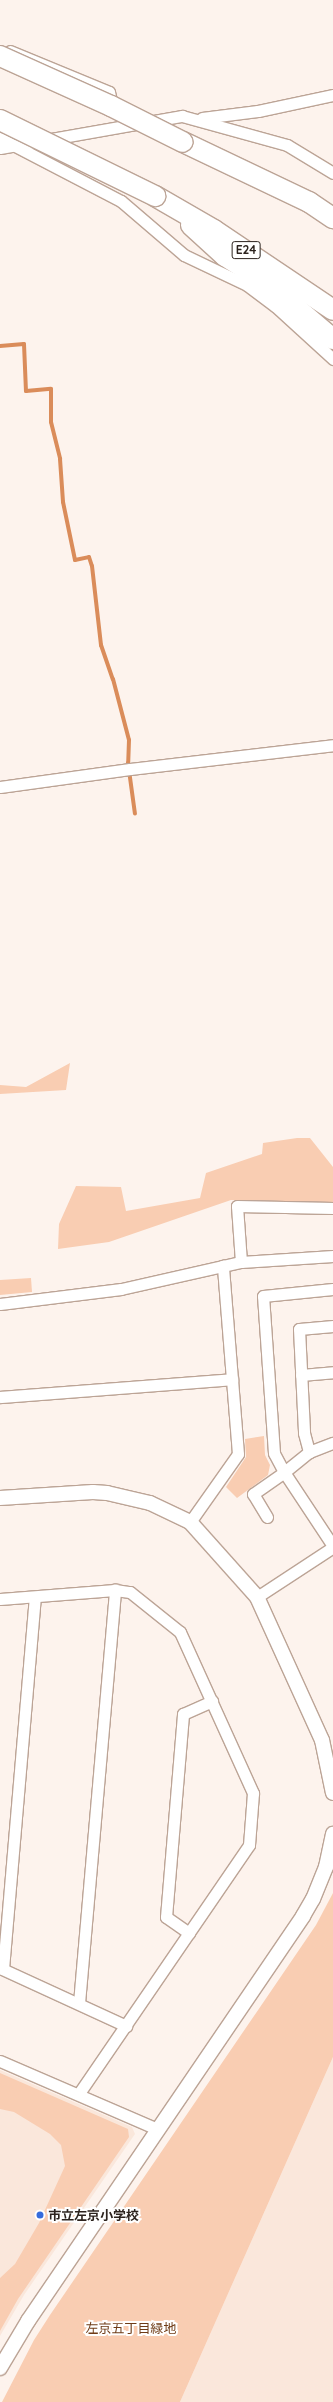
<!DOCTYPE html>
<meta charset="utf-8">
<style>
body{margin:0}
#map{position:relative;width:333px;height:2402px;overflow:hidden;background:#fdf3ed;font-family:Quicksand,"Noto Sans JP",sans-serif}
div>[style]{position:absolute}
[style*='--x']{left:calc(var(--x)*1px);top:calc(var(--y)*1px);width:calc(var(--w)*1px);rotate:calc(var(--a)*1deg)}
.built>*{inset:0;background:#fae7db}
.green>*{inset:0;background:#f9cdb2}
.stream>*{height:4px;margin:-2px;padding:0 2px;transform-origin:2px;border-radius:2px;background:#da8c5a}
.roads{filter:drop-shadow(1px 0 #bca496) drop-shadow(-1px 0 #bca496) drop-shadow(0 1px #bca496) drop-shadow(0 -1px #bca496)}
.minor>*{height:11px;margin:-5.5px;padding:0 5.5px;transform-origin:5.5px;border-radius:5.5px;background:#fff}
.tertiary>*{height:14px;margin:-7px;padding:0 7px;transform-origin:7px;border-radius:7px;background:#fff}
.motorway>*{height:20px;margin:-10px;padding:0 10px;transform-origin:10px;border-radius:10px;background:#fff}
.bridges{filter:drop-shadow(1px 0 #bca496) drop-shadow(-1px 0 #bca496) drop-shadow(0 1px #bca496) drop-shadow(0 -1px #bca496)}
.motorway-bridge>*{height:20px;margin:-10px;padding:0 10px;transform-origin:10px;border-radius:10px;background:#fff}
.dots>*{width:11px;height:11px;translate:-50% -50%;box-sizing:border-box;border:2px solid #fff;border-radius:50%}
span{translate:-50% -50%;white-space:nowrap;text-align:center;line-height:1.15;-webkit-text-stroke:4px #fff;paint-order:stroke}
.shield-label span{padding:1px 3px;background:#fff;border:1px solid;border-radius:3px;-webkit-text-stroke-width:0}
.shield-label{font-size:12px;color:#2c231e;font-weight:700}
.poi-label{font-size:13px;color:#2c231e;font-weight:700}
.left{translate:0 -50%;text-align:left}
.park-label{font-size:13px;color:#6f3c17}
</style>
<div id="map">
<div class="built">
<div style="clip-path:polygon(333px 2057px,333px 2402px,180px 2402px)"></div>
<div style="clip-path:polygon(0 2070px,132px 2127px,135px 2134px,24px 2295px,0 2336px)"></div>
</div>
<div class="green">
<div style="clip-path:polygon(70px 1063px,66px 1090px,0 1094px,0 1085px,26px 1087px)"></div>
<div style="clip-path:polygon(297px 1138px,310px 1138px,333px 1167px,333px 1203px,231px 1200px,109px 1242px,58px 1249px,59px 1224px,76px 1186px,121px 1187px,126px 1211px,200px 1198px,206px 1173px,262px 1154px,263px 1143px)"></div>
<div style="clip-path:polygon(31px 1278px,32px 1292px,0 1295px,0 1280px)"></div>
<div style="clip-path:polygon(264px 1436px,265px 1455px,270px 1465px,268px 1475px,237px 1498px,226px 1487px,246px 1457px,245px 1439px)"></div>
<div style="clip-path:polygon(333px 1893px,333px 2057px,180px 2402px,2px 2402px,34px 2340px,50px 2315px,316px 1925px)"></div>
<div style="clip-path:polygon(0 2073px,128px 2129px,129px 2137px,18px 2299px,0 2331px,0 2278px,15px 2264px,39px 2223px,65px 2166px,61px 2145px,50px 2134px,14px 2112px,0 2109px)"></div>
</div>
<div class="stream">
<div style="--x:0;--y:346;--w:24;--a:-5"></div>
<div style="--x:24;--y:344;--w:47;--a:87.6"></div>
<div style="--x:26;--y:391;--w:25;--a:-5"></div>
<div style="--x:51;--y:389;--w:33;--a:90"></div>
<div style="--x:51;--y:422;--w:38;--a:76"></div>
<div style="--x:60;--y:459;--w:43;--a:86"></div>
<div style="--x:63;--y:502;--w:59;--a:78.3"></div>
<div style="--x:75;--y:560;--w:14;--a:-12"></div>
<div style="--x:89;--y:557;--w:9;--a:72"></div>
<div style="--x:92;--y:566;--w:80;--a:83.5"></div>
<div style="--x:101;--y:645;--w:36;--a:71"></div>
<div style="--x:113;--y:679;--w:63;--a:75.3"></div>
<div style="--x:129;--y:740;--w:23;--a:92"></div>
<div style="--x:128;--y:763;--w:51;--a:82.2"></div>
</div>
<div class="roads">
<div class="minor">
<div style="--x:10;--y:51;--w:107;--a:22.5"></div>
<div style="--x:109;--y:92;--w:17;--a:77"></div>
<div style="--x:202;--y:118;--w:56;--a:-7.1"></div>
<div style="--x:258;--y:111;--w:77;--a:-12"></div>
<div style="--x:0;--y:138;--w:136;--a:27.5"></div>
<div style="--x:121;--y:201;--w:83;--a:40.6"></div>
<div style="--x:184;--y:255;--w:70;--a:25.5"></div>
<div style="--x:247;--y:285;--w:35;--a:37"></div>
<div style="--x:275;--y:306;--w:79;--a:42.4"></div>
<div style="--x:0;--y:148;--w:185;--a:-10"></div>
<div style="--x:182;--y:116;--w:109;--a:15.4"></div>
<div style="--x:287;--y:145;--w:54;--a:31.3"></div>
<div style="--x:0;--y:787;--w:131;--a:-7.9"></div>
<div style="--x:130;--y:769;--w:204;--a:-6.7"></div>
<div style="--x:241;--y:1262;--w:56;--a:-94.1"></div>
<div style="--x:237;--y:1206;--w:96;--a:1.2"></div>
<div style="--x:0;--y:1304;--w:122;--a:-7.1"></div>
<div style="--x:121;--y:1289;--w:123;--a:-12.7"></div>
<div style="--x:241;--y:1262;--w:92;--a:-3.7"></div>
<div style="--x:333;--y:1326;--w:34;--a:175"></div>
<div style="--x:299;--y:1329;--w:104;--a:87.2"></div>
<div style="--x:304;--y:1433;--w:20;--a:75"></div>
<div style="--x:309;--y:1452;--w:32;--a:141"></div>
<div style="--x:284;--y:1472;--w:89;--a:56.5"></div>
<div style="--x:301;--y:1375;--w:32;--a:-5"></div>
<div style="--x:0;--y:1397;--w:233;--a:-4.4"></div>
<div style="--x:309;--y:1452;--w:26;--a:-21"></div>
<div style="--x:267;--y:1517;--w:27;--a:-121"></div>
<div style="--x:253;--y:1494;--w:38;--a:-35"></div>
<div style="--x:284;--y:1472;--w:21;--a:-118"></div>
<div style="--x:274;--y:1453;--w:157;--a:-94"></div>
<div style="--x:263;--y:1296;--w:70;--a:-5.7"></div>
<div style="--x:190;--y:1522;--w:83;--a:-54.8"></div>
<div style="--x:238;--y:1454;--w:189;--a:-94.6"></div>
<div style="--x:257;--y:1597;--w:91;--a:-33.3"></div>
<div style="--x:0;--y:1599;--w:115;--a:-4.5"></div>
<div style="--x:115;--y:1590;--w:15;--a:8"></div>
<div style="--x:130;--y:1592;--w:64;--a:38.7"></div>
<div style="--x:180;--y:1632;--w:177;--a:65.6"></div>
<div style="--x:253;--y:1793;--w:52;--a:94.4"></div>
<div style="--x:249;--y:1845;--w:301;--a:124.4"></div>
<div style="--x:189;--y:1933;--w:28;--a:-145"></div>
<div style="--x:166;--y:1917;--w:204;--a:-85.2"></div>
<div style="--x:183;--y:1714;--w:32;--a:-24"></div>
<div style="--x:0;--y:1968;--w:139;--a:24.7"></div>
<div style="--x:3;--y:1969;--w:373;--a:-85.1"></div>
<div style="--x:79;--y:2003;--w:415;--a:-85"></div>
<div style="--x:0;--y:2061;--w:171;--a:23.4"></div>
</div>
<div class="tertiary">
<div style="--x:0;--y:1498;--w:93;--a:-3.7"></div>
<div style="--x:93;--y:1492;--w:14;--a:4"></div>
<div style="--x:107;--y:1493;--w:44;--a:13.1"></div>
<div style="--x:150;--y:1503;--w:44;--a:25.4"></div>
<div style="--x:190;--y:1522;--w:101;--a:48.2"></div>
<div style="--x:257;--y:1597;--w:157;--a:65.6"></div>
<div style="--x:322;--y:1740;--w:54;--a:78.3"></div>
<div style="--x:0;--y:2368;--w:55;--a:-59.2"></div>
<div style="--x:28;--y:2321;--w:490;--a:-55.8"></div>
<div style="--x:303;--y:1916;--w:20;--a:-60"></div>
<div style="--x:313;--y:1899;--w:35;--a:-68"></div>
<div style="--x:326;--y:1867;--w:34;--a:-78"></div>
</div>
<div class="motorway">
<div style="--x:183;--y:142;--w:140;--a:25.5"></div>
<div style="--x:309;--y:202;--w:29;--a:34"></div>
<div style="--x:155;--y:196;--w:68;--a:30"></div>
<div style="--x:214;--y:230;--w:143;--a:33.9"></div>
<div style="--x:191;--y:225;--w:46;--a:42.4"></div>
<div style="--x:225;--y:256;--w:49;--a:32.4"></div>
<div style="--x:266;--y:282;--w:88;--a:40.4"></div>
</div>
</div>
<div class="bridges">
<div class="motorway-bridge">
<div style="--x:0;--y:56;--w:122;--a:24.2"></div>
<div style="--x:111;--y:106;--w:80;--a:26.6"></div>
<div style="--x:0;--y:120;--w:173;--a:26.1"></div>
</div>
</div>
<div class="dots">
<div style="left:40px;top:2215px;background:#366cdc"></div>
</div>
<div class="shield-label">
<span style="left:246px;top:250px">E24</span>
</div>
<div class="poi-label">
<span class="left" style="left:48px;top:2215px">市立左京小学校</span>
</div>
<div class="park-label">
<span style="left:131px;top:2328px">左京五丁目緑地</span>
</div>
</div>
